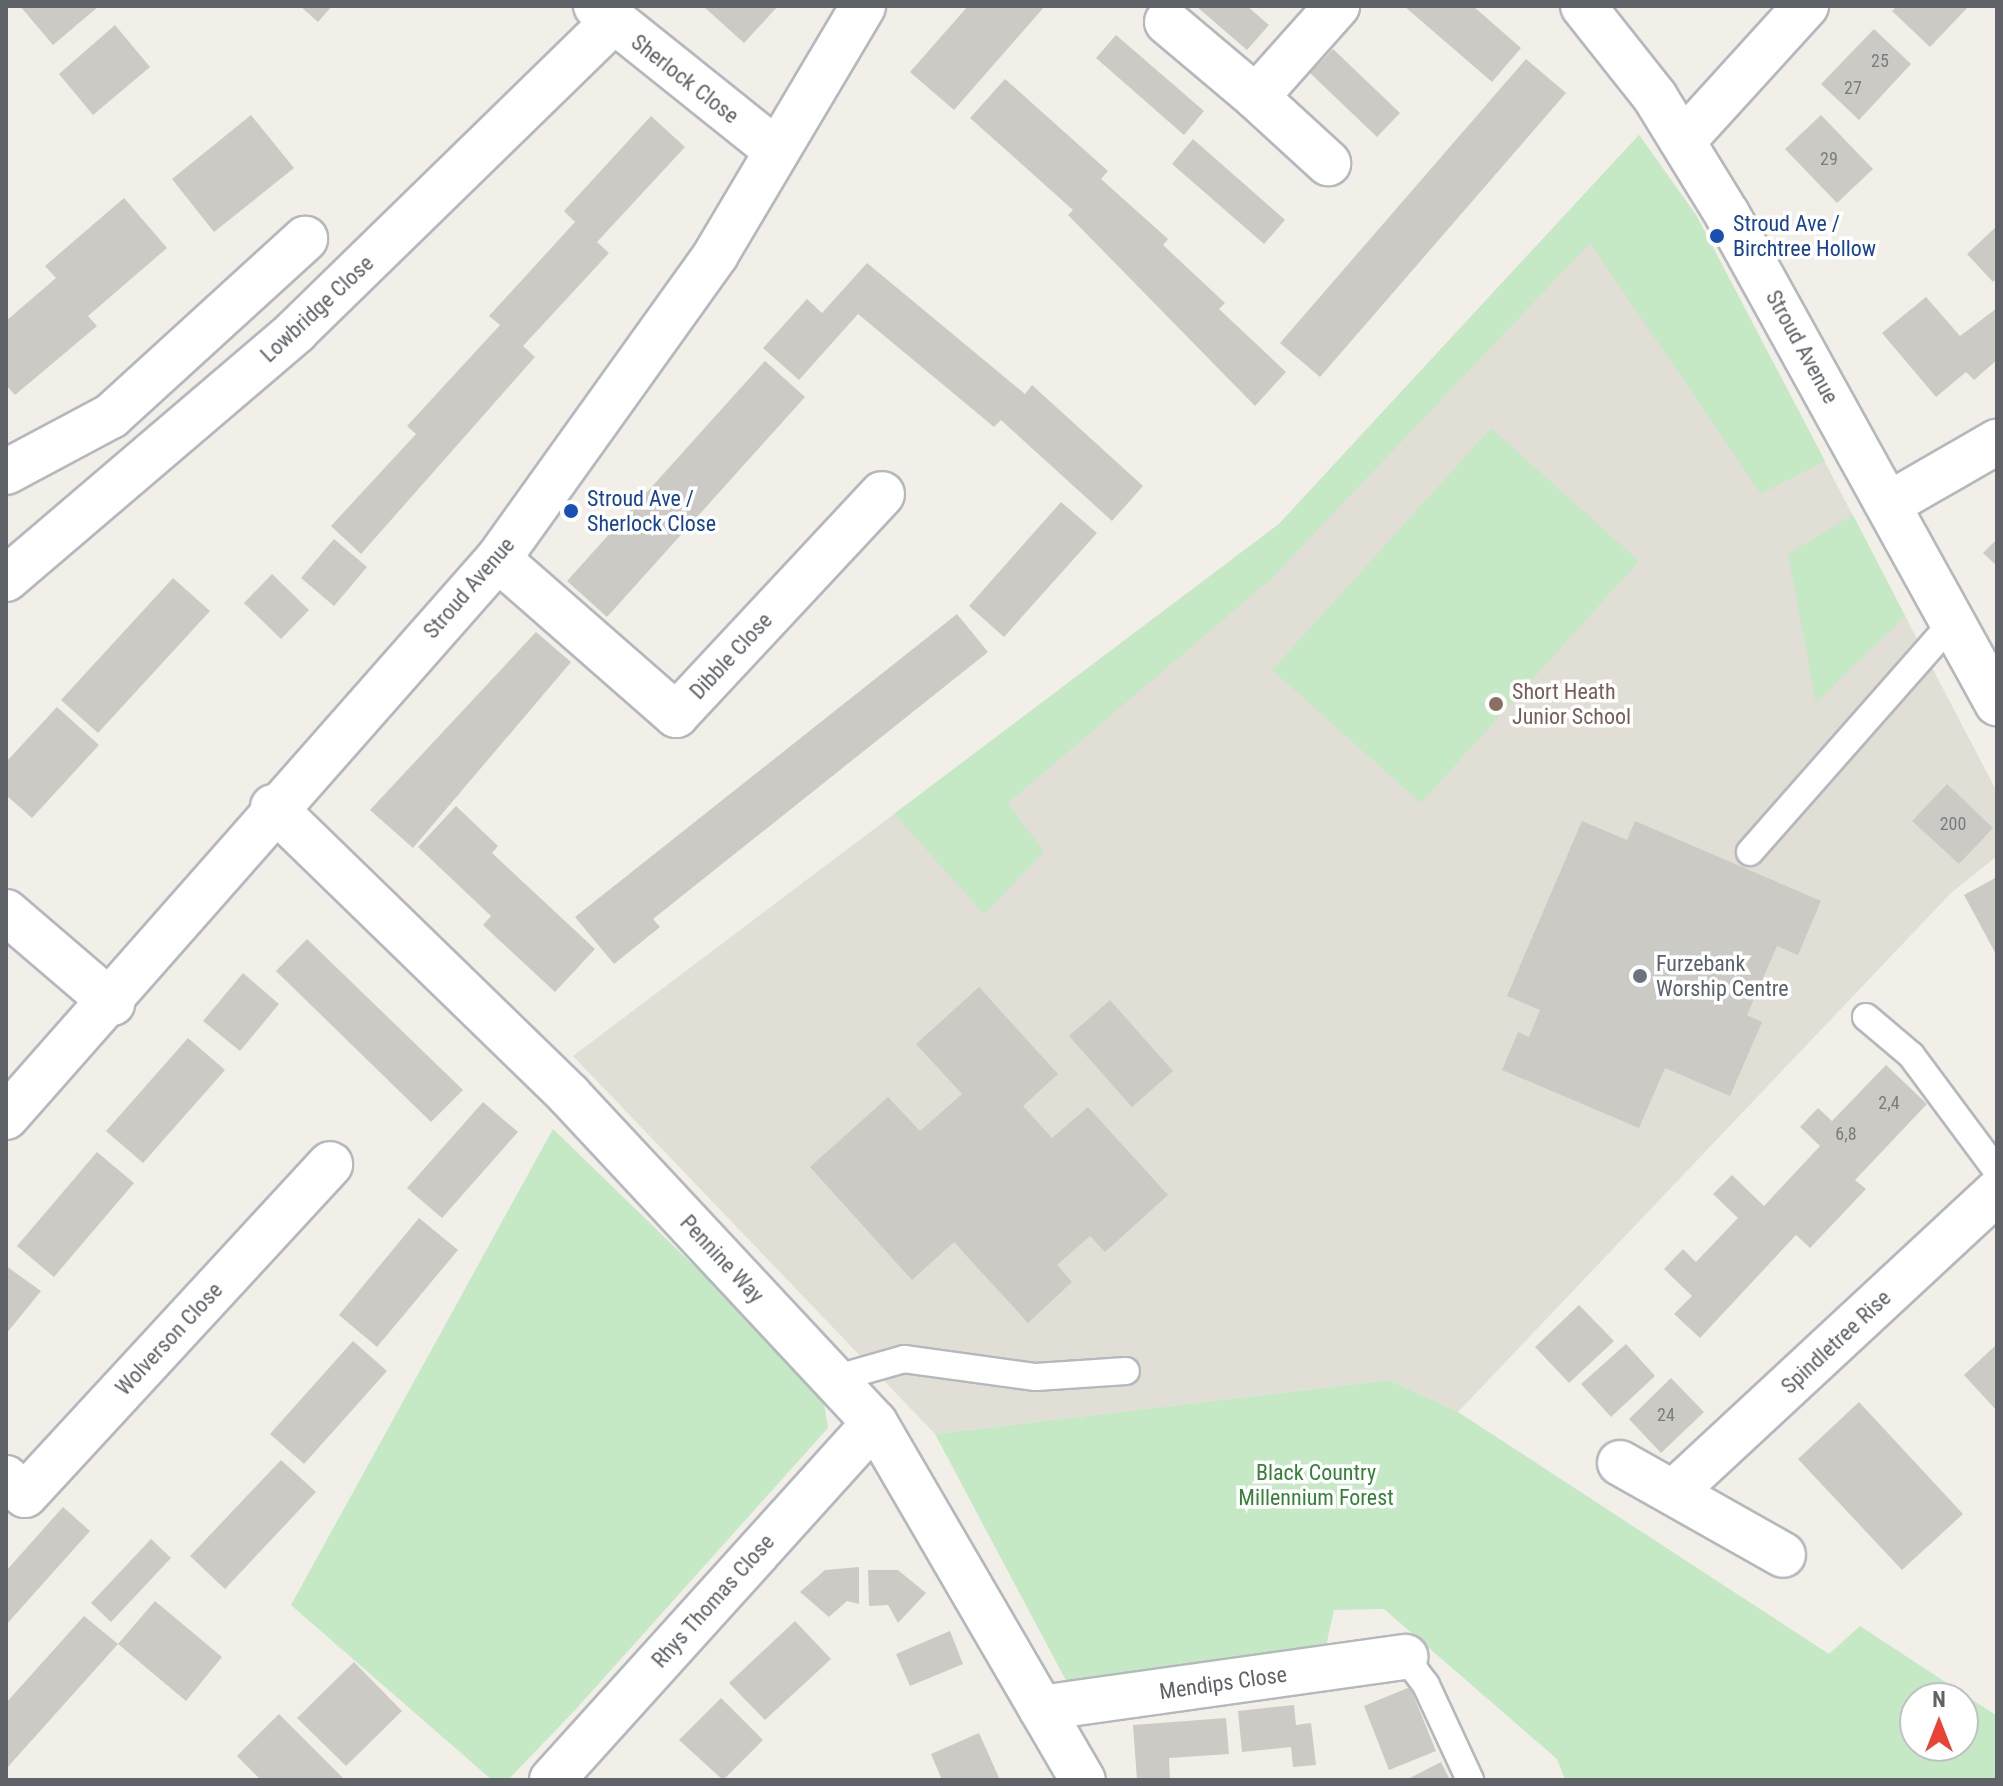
<!DOCTYPE html>
<style>
body{margin:0}
#map{position:relative;width:2003px;height:1786px;overflow:hidden;background:#f1efe8;font-family:"Roboto Condensed",sans-serif}
div>[style]{position:absolute}
[style*='--x']{left:calc(var(--x)*1px);top:calc(var(--y)*1px);width:calc(var(--w)*1px);rotate:calc(var(--a)*1deg)}
.education>*{inset:0;background:#e1ded6}
.green>*{inset:0;background:#c5e8c5}
.building>*{inset:0;background:#cccac5}
.roads{filter:drop-shadow(2px 0 #b5b8bc) drop-shadow(-2px 0 #b5b8bc) drop-shadow(0 2px #b5b8bc) drop-shadow(0 -2px #b5b8bc)}
.lane>*{height:26px;margin:-13px;padding:0 13px;transform-origin:13px;border-radius:13px;background:#fff}
.street>*{height:44px;margin:-22px;padding:0 22px;transform-origin:22px;border-radius:22px;background:#fff}
.dots>*{width:22px;height:22px;translate:-50% -50%;box-sizing:border-box;border:4px solid #fff;border-radius:50%}
span{translate:-50% -50%;white-space:nowrap;text-align:center;line-height:1.15;-webkit-text-stroke:7px #fff;paint-order:stroke}
.number-label{font-size:18px;color:#7a7d7f}
.number-label span{-webkit-text-stroke-width:0}
.street-label{font-size:22px;color:#5f6368}
.transit-label{font-size:22px;color:#164399}
.left{translate:0 -50%;text-align:left}
.education-label{font-size:22px;color:#785e54}
.worship-label{font-size:22px;color:#5b616d}
.park-label{font-size:22px;color:#348238}
.frame{position:absolute;inset:0;border:8px solid #5f6368;pointer-events:none}
.north{position:absolute;left:1899px;top:1682px;width:80px;height:80px;box-sizing:border-box;background:#fff;border:2px solid #bfc1c3;border-radius:50%;rotate:0deg;font-size:22px;font-weight:700;line-height:32px;text-align:center;color:#5f6368}
.north::after{content:'';display:block;margin:auto;width:28px;height:36px;background:#ea4335;clip-path:polygon(50% 0,100% 100%,50% 72%,0 100%)}
</style>
<div id="map">
<div class="education">
<div style="clip-path:polygon(1639px 135px,1696px 215px,1997px 792px,1997px 856px,1951px 893px,1458px 1412px,1389px 1380px,935px 1434px,573px 1056px,1279px 524px)"></div>
</div>
<div class="green">
<div style="clip-path:polygon(1639px 135px,1696px 215px,1825px 461px,1761px 494px,1590px 243px,1271px 579px,1008px 803px,1044px 852px,984px 914px,894px 814px,1279px 524px)"></div>
<div style="clip-path:polygon(1491px 428px,1639px 561px,1421px 803px,1272px 670px)"></div>
<div style="clip-path:polygon(1853px 515px,1905px 616px,1816px 703px,1788px 554px)"></div>
<div style="clip-path:polygon(553px 1129px,822px 1390px,828px 1428px,576px 1709px,508px 1780px,492px 1780px,291px 1605px)"></div>
<div style="clip-path:polygon(evenodd,1389px 1380px,1458px 1412px,1829px 1654px,1860px 1626px,1997px 1716px,1997px 1780px,1565px 1780px,1557px 1759px,1384px 1609px,1334px 1610px,1326px 1646px,1071px 1690px,935px 1434px,1389px 1380px,1915px 1698px,1963px 1698px,1963px 1746px,1915px 1746px,1915px 1698px)"></div>
</div>
<div class="building">
<div style="clip-path:polygon(20px 6px,99px 6px,53px 45px)"></div>
<div style="clip-path:polygon(300px 6px,332px 6px,318px 22px)"></div>
<div style="clip-path:polygon(703px 6px,778px 6px,744px 43px)"></div>
<div style="clip-path:polygon(968px 6px,1045px 6px,954px 110px,910px 72px)"></div>
<div style="clip-path:polygon(1196px 6px,1247px 6px,1269px 25px,1247px 50px)"></div>
<div style="clip-path:polygon(1404px 6px,1473px 6px,1521px 48px,1492px 82px)"></div>
<div style="clip-path:polygon(1897px 6px,1969px 6px,1930px 47px,1892px 11px)"></div>
<div style="clip-path:polygon(115px 25px,150px 67px,93px 115px,59px 74px)"></div>
<div style="clip-path:polygon(1874px 29px,1911px 64px,1859px 120px,1821px 84px)"></div>
<div style="clip-path:polygon(1116px 35px,1204px 111px,1184px 135px,1096px 58px)"></div>
<div style="clip-path:polygon(1333px 49px,1400px 113px,1377px 137px,1310px 73px)"></div>
<div style="clip-path:polygon(1526px 59px,1566px 93px,1320px 377px,1280px 343px)"></div>
<div style="clip-path:polygon(1005px 79px,1108px 171px,1101px 179px,1168px 239px,1163px 245px,1225px 303px,1219px 309px,1286px 372px,1255px 406px,1068px 215px,1073px 210px,970px 118px)"></div>
<div style="clip-path:polygon(251px 115px,294px 168px,214px 232px,172px 179px)"></div>
<div style="clip-path:polygon(1821px 115px,1873px 169px,1837px 203px,1785px 149px)"></div>
<div style="clip-path:polygon(651px 116px,685px 147px,597px 242px,609px 253px,523px 346px,535px 357px,361px 554px,331px 526px,416px 434px,407px 426px,500px 325px,489px 316px,575px 222px,564px 211px)"></div>
<div style="clip-path:polygon(1193px 139px,1285px 220px,1264px 244px,1172px 164px)"></div>
<div style="clip-path:polygon(124px 198px,167px 248px,88px 316px,97px 326px,15px 395px,6px 385px,6px 321px,56px 278px,45px 266px)"></div>
<div style="clip-path:polygon(1997px 226px,1997px 278px,1993px 282px,1967px 254px)"></div>
<div style="clip-path:polygon(867px 263px,1025px 394px,1032px 385px,1143px 486px,1112px 521px,1001px 420px,994px 427px,858px 314px,799px 380px,763px 348px,807px 299px,822px 313px)"></div>
<div style="clip-path:polygon(1926px 297px,1960px 336px,1997px 308px,1997px 360px,1974px 380px,1966px 372px,1936px 397px,1882px 333px)"></div>
<div style="clip-path:polygon(765px 361px,805px 397px,607px 617px,567px 581px)"></div>
<div style="clip-path:polygon(1061px 502px,1097px 533px,1004px 637px,969px 606px)"></div>
<div style="clip-path:polygon(334px 539px,367px 567px,334px 606px,301px 578px)"></div>
<div style="clip-path:polygon(1997px 539px,1997px 566px,1983px 553px)"></div>
<div style="clip-path:polygon(272px 574px,309px 610px,281px 639px,244px 603px)"></div>
<div style="clip-path:polygon(173px 578px,210px 611px,98px 733px,61px 700px)"></div>
<div style="clip-path:polygon(957px 614px,988px 652px,653px 919px,660px 927px,614px 964px,575px 917px)"></div>
<div style="clip-path:polygon(536px 632px,571px 662px,413px 848px,370px 810px)"></div>
<div style="clip-path:polygon(57px 707px,99px 745px,32px 818px,6px 795px,6px 762px)"></div>
<div style="clip-path:polygon(1947px 784px,1993px 828px,1959px 864px,1912px 821px)"></div>
<div style="clip-path:polygon(456px 806px,498px 846px,492px 853px,595px 949px,555px 992px,483px 925px,491px 916px,418px 847px)"></div>
<div style="clip-path:polygon(1582px 821px,1627px 840px,1635px 821px,1821px 901px,1798px 955px,1777px 946px,1747px 1015px,1762px 1022px,1730px 1096px,1665px 1068px,1639px 1128px,1502px 1070px,1518px 1032px,1529px 1037px,1540px 1010px,1507px 996px)"></div>
<div style="clip-path:polygon(1997px 877px,1997px 956px,1964px 895px)"></div>
<div style="clip-path:polygon(307px 939px,463px 1090px,431px 1122px,276px 971px)"></div>
<div style="clip-path:polygon(243px 973px,279px 1004px,240px 1051px,203px 1021px)"></div>
<div style="clip-path:polygon(979px 987px,1058px 1074px,1023px 1106px,1052px 1138px,1088px 1107px,1168px 1195px,1105px 1252px,1090px 1236px,1057px 1265px,1072px 1282px,1028px 1323px,954px 1242px,912px 1280px,810px 1167px,888px 1097px,920px 1131px,962px 1094px,916px 1044px)"></div>
<div style="clip-path:polygon(1110px 1000px,1173px 1071px,1132px 1107px,1069px 1036px)"></div>
<div style="clip-path:polygon(188px 1038px,225px 1070px,143px 1163px,106px 1131px)"></div>
<div style="clip-path:polygon(1886px 1065px,1927px 1104px,1855px 1180px,1866px 1189px,1810px 1248px,1796px 1235px,1700px 1338px,1674px 1314px,1692px 1296px,1664px 1269px,1683px 1249px,1696px 1262px,1738px 1218px,1713px 1194px,1732px 1175px,1764px 1206px,1820px 1146px,1800px 1127px,1818px 1108px,1832px 1121px)"></div>
<div style="clip-path:polygon(483px 1102px,518px 1132px,442px 1218px,407px 1188px)"></div>
<div style="clip-path:polygon(97px 1152px,134px 1183px,54px 1277px,17px 1246px)"></div>
<div style="clip-path:polygon(419px 1218px,458px 1250px,377px 1347px,339px 1315px)"></div>
<div style="clip-path:polygon(6px 1266px,41px 1291px,6px 1334px)"></div>
<div style="clip-path:polygon(1579px 1305px,1614px 1341px,1569px 1383px,1535px 1347px)"></div>
<div style="clip-path:polygon(353px 1341px,387px 1371px,304px 1464px,270px 1434px)"></div>
<div style="clip-path:polygon(1626px 1344px,1655px 1376px,1611px 1417px,1581px 1384px)"></div>
<div style="clip-path:polygon(1997px 1344px,1997px 1411px,1964px 1375px)"></div>
<div style="clip-path:polygon(1671px 1378px,1704px 1412px,1661px 1453px,1629px 1419px)"></div>
<div style="clip-path:polygon(1859px 1402px,1963px 1514px,1902px 1570px,1798px 1459px)"></div>
<div style="clip-path:polygon(281px 1460px,316px 1492px,225px 1589px,190px 1556px)"></div>
<div style="clip-path:polygon(63px 1507px,90px 1531px,6px 1625px,6px 1571px)"></div>
<div style="clip-path:polygon(151px 1539px,171px 1558px,111px 1622px,91px 1603px)"></div>
<div style="clip-path:polygon(859px 1567px,859px 1604px,847px 1601px,829px 1617px,800px 1592px,825px 1570px)"></div>
<div style="clip-path:polygon(868px 1570px,898px 1570px,926px 1593px,898px 1623px,888px 1605px,869px 1606px)"></div>
<div style="clip-path:polygon(155px 1601px,222px 1657px,186px 1701px,118px 1644px)"></div>
<div style="clip-path:polygon(84px 1616px,118px 1644px,6px 1769px,6px 1703px)"></div>
<div style="clip-path:polygon(795px 1621px,831px 1659px,765px 1720px,729px 1683px)"></div>
<div style="clip-path:polygon(950px 1631px,963px 1664px,910px 1686px,896px 1654px)"></div>
<div style="clip-path:polygon(354px 1662px,402px 1711px,346px 1766px,297px 1718px)"></div>
<div style="clip-path:polygon(1410px 1687px,1436px 1751px,1389px 1770px,1364px 1706px)"></div>
<div style="clip-path:polygon(721px 1698px,763px 1740px,723px 1780px,679px 1740px)"></div>
<div style="clip-path:polygon(1294px 1705px,1296px 1725px,1311px 1723px,1316px 1765px,1293px 1767px,1291px 1747px,1242px 1752px,1238px 1711px)"></div>
<div style="clip-path:polygon(279px 1714px,345px 1780px,261px 1780px,237px 1756px)"></div>
<div style="clip-path:polygon(1226px 1718px,1229px 1754px,1169px 1758px,1170px 1780px,1137px 1780px,1133px 1725px)"></div>
<div style="clip-path:polygon(979px 1733px,1000px 1780px,942px 1780px,931px 1754px)"></div>
<div style="clip-path:polygon(1441px 1762px,1450px 1780px,1406px 1780px)"></div>
</div>
<div class="roads">
<div class="lane">
<div style="--x:1750;--y:852;--w:305;--a:-48.6"></div>
<div style="--x:1866;--y:1017;--w:59;--a:40.2"></div>
<div style="--x:1911;--y:1055;--w:144;--a:53.4"></div>
<div style="--x:834;--y:1379;--w:73;--a:-15.9"></div>
<div style="--x:904;--y:1359;--w:133;--a:7.8"></div>
<div style="--x:1036;--y:1377;--w:90;--a:-3.8"></div>
<div style="--x:1405;--y:1657;--w:35;--a:53"></div>
<div style="--x:1426;--y:1685;--w:105;--a:65.1"></div>
</div>
<div class="street">
<div style="--x:596;--y:6;--w:231;--a:38.7"></div>
<div style="--x:1583;--y:6;--w:116;--a:51.6"></div>
<div style="--x:1655;--y:97;--w:137;--a:58.4"></div>
<div style="--x:1727;--y:214;--w:559;--a:61.09"></div>
<div style="--x:1167;--y:22;--w:116;--a:40.1"></div>
<div style="--x:1256;--y:97;--w:122;--a:-48.3"></div>
<div style="--x:1256;--y:97;--w:98;--a:42.5"></div>
<div style="--x:1683;--y:141;--w:183;--a:-47.7"></div>
<div style="--x:6;--y:472;--w:119;--a:-28.1"></div>
<div style="--x:111;--y:416;--w:263;--a:-42.4"></div>
<div style="--x:1889;--y:504;--w:125;--a:-29.9"></div>
<div style="--x:498;--y:559;--w:237;--a:41.2"></div>
<div style="--x:676;--y:715;--w:302;--a:-47"></div>
<div style="--x:6;--y:579;--w:382;--a:-40.5"></div>
<div style="--x:296;--y:331;--w:443;--a:-44.3"></div>
<div style="--x:273;--y:807;--w:413;--a:44.2"></div>
<div style="--x:569;--y:1095;--w:449;--a:47"></div>
<div style="--x:875;--y:1423;--w:413;--a:59.8"></div>
<div style="--x:6;--y:912;--w:140;--a:40.6"></div>
<div style="--x:6;--y:1117;--w:744;--a:-48.6"></div>
<div style="--x:498;--y:559;--w:375;--a:-54.4"></div>
<div style="--x:716;--y:254;--w:288;--a:-59.3"></div>
<div style="--x:1620;--y:1463;--w:187;--a:29.4"></div>
<div style="--x:6;--y:1478;--w:25;--a:42"></div>
<div style="--x:25;--y:1495;--w:450;--a:-47.3"></div>
<div style="--x:1674;--y:1492;--w:441;--a:-42.9"></div>
<div style="--x:1041;--y:1708;--w:368;--a:-8"></div>
<div style="--x:552;--y:1780;--w:481;--a:-47.9"></div>
</div>
</div>
<div class="dots">
<div style="left:1717px;top:236px;background:#1a4fb4"></div>
<div style="left:571px;top:511px;background:#1a4fb4"></div>
<div style="left:1496px;top:704px;background:#8d6e63"></div>
<div style="left:1640px;top:976px;background:#6b7280"></div>
</div>
<div class="number-label">
<span style="left:1880px;top:61px">25</span>
<span style="left:1853px;top:88px">27</span>
<span style="left:1829px;top:159px">29</span>
<span style="left:1953px;top:824px">200</span>
<span style="left:1889px;top:1103px">2,4</span>
<span style="left:1846px;top:1134px">6,8</span>
<span style="left:1666px;top:1415px">24</span>
</div>
<div class="street-label">
<span style="left:685px;top:79px;rotate:38deg">Sherlock Close</span>
<span style="left:317px;top:309px;rotate:-43deg">Lowbridge Close</span>
<span style="left:1802px;top:347px;rotate:61deg">Stroud Avenue</span>
<span style="left:469px;top:588px;rotate:-49deg">Stroud Avenue</span>
<span style="left:731px;top:656px;rotate:-47deg">Dibble Close</span>
<span style="left:722px;top:1259px;rotate:47deg">Pennine Way</span>
<span style="left:169px;top:1339px;rotate:-47deg">Wolverson Close</span>
<span style="left:1836px;top:1342px;rotate:-43deg">Spindletree Rise</span>
<span style="left:713px;top:1601px;rotate:-48deg">Rhys Thomas Close</span>
<span style="left:1223px;top:1683px;rotate:-8deg">Mendips Close</span>
</div>
<div class="transit-label">
<span class="left" style="left:1733px;top:236px">Stroud Ave /<br>Birchtree Hollow</span>
<span class="left" style="left:587px;top:511px">Stroud Ave /<br>Sherlock Close</span>
</div>
<div class="education-label">
<span class="left" style="left:1512px;top:704px">Short Heath<br>Junior School</span>
</div>
<div class="worship-label">
<span class="left" style="left:1656px;top:976px">Furzebank<br>Worship Centre</span>
</div>
<div class="park-label">
<span style="left:1316px;top:1485px">Black Country<br>Millennium Forest</span>
</div>
<div class="frame"></div>
<div class="north">N</div>
</div>
